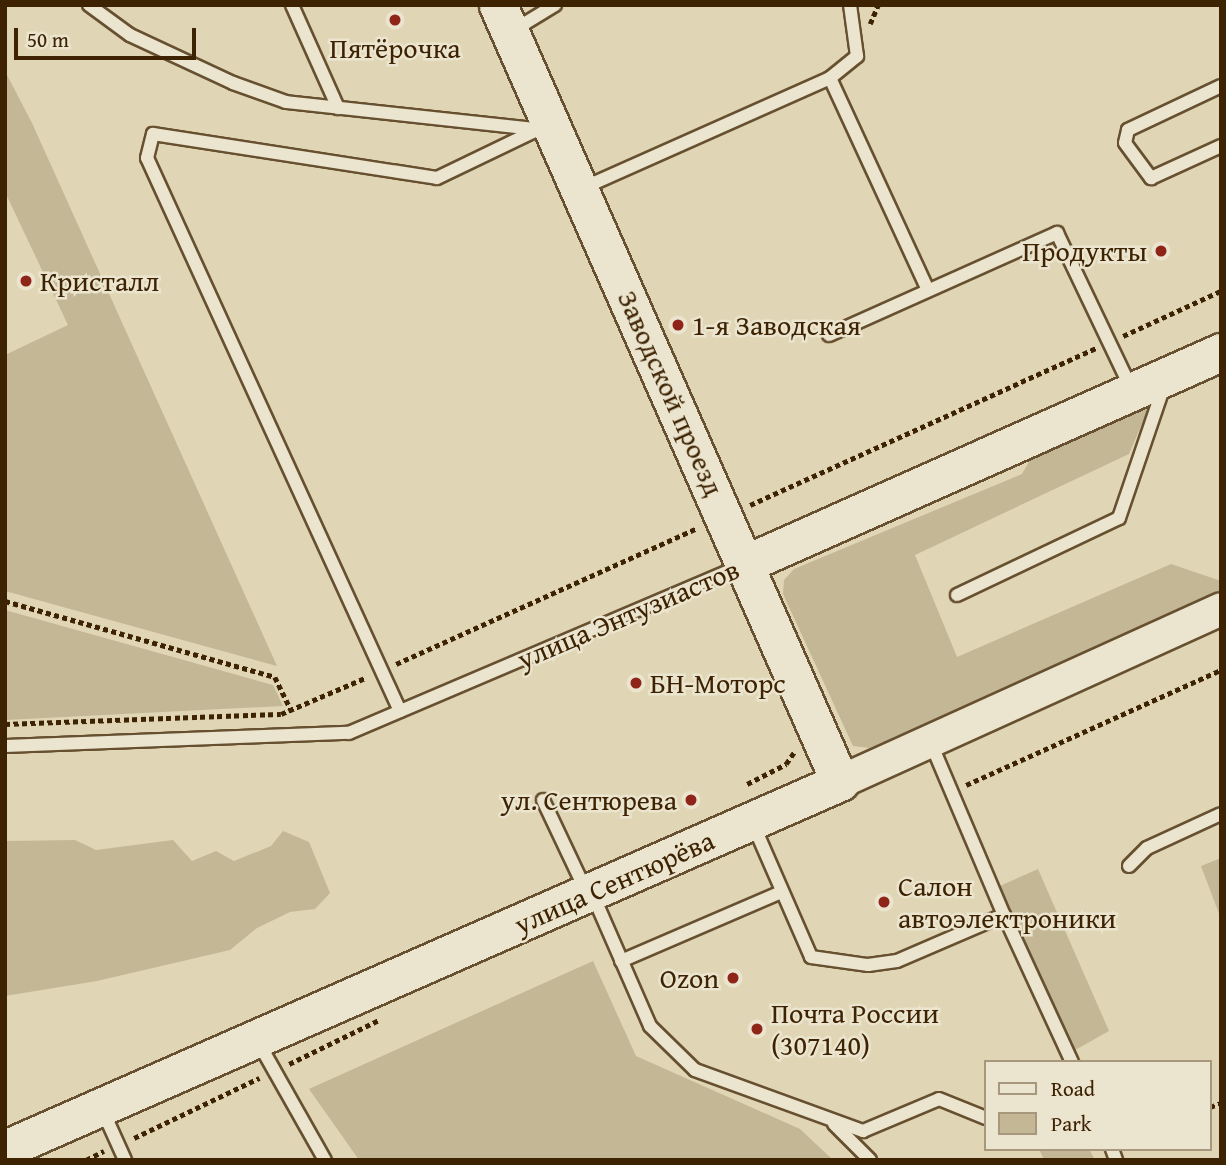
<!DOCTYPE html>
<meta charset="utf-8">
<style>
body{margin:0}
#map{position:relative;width:1226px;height:1165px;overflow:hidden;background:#e0d5b4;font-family:"Gentium Book Plus",serif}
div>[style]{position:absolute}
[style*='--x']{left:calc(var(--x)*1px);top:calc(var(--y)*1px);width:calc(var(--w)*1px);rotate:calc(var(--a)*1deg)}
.green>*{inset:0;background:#c4b796}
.path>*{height:4.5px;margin-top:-2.25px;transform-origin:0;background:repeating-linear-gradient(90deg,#3e2303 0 5px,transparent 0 8.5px)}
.roads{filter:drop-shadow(2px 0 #66502f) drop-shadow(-2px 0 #66502f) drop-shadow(0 2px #66502f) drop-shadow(0 -2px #66502f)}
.service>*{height:12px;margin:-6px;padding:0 6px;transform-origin:6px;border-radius:6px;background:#ebe4ce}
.tertiary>*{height:32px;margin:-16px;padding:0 16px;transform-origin:16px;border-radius:16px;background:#ebe4ce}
.secondary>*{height:37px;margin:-18.5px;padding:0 18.5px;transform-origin:18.5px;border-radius:18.5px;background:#ebe4ce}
.dots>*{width:19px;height:19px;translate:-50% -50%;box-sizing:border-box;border:4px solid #ebe4ce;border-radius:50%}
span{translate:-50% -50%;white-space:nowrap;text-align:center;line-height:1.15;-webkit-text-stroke:5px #ebe4ce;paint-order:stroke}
.poi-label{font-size:28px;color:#3e2303}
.right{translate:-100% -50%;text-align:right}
.left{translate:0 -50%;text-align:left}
.street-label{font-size:28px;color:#3e2303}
.frame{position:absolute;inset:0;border:7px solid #3e2303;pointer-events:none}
.legend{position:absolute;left:984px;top:1060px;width:228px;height:91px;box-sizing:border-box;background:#ebe4ce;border:2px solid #a6977d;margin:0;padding:9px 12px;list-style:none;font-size:21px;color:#3e2303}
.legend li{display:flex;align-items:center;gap:14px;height:35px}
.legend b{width:35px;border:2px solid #a6977d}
.scale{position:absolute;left:14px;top:28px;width:182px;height:32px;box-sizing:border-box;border:4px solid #3e2303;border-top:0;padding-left:9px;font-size:21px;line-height:24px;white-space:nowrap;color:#3e2303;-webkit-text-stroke:5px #ebe4ce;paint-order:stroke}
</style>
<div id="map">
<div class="green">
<div style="clip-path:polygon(5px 71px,32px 123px,277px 666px,5px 591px,5px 355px,68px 325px,5px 192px)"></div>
<div style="clip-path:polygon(1146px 398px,1150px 405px,1129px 454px,915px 555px,957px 657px,1171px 564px,1221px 581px,1221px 590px,870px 748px,853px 746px,783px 594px,784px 580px,794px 569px,1022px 474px,1037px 448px)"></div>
<div style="clip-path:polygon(5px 610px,273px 685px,283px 706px,5px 720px)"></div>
<div style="clip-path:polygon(283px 831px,309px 842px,330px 893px,315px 909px,290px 912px,257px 928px,230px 950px,97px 981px,5px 996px,5px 841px,75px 840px,96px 850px,173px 840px,192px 861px,216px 851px,234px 861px,271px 846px)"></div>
<div style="clip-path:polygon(1221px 858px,1221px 919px,1201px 866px)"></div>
<div style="clip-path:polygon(1038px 869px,1109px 1031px,1068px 1054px,993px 889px)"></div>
<div style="clip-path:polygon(593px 961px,636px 1056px,800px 1129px,833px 1160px,359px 1160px,309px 1089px)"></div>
<div style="clip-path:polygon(1089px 1149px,1095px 1160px,1044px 1160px,1040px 1151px)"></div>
</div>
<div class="path">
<div style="--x:870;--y:24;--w:21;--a:-67"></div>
<div style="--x:1123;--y:336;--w:108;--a:-24.7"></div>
<div style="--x:750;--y:505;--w:380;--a:-24.4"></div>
<div style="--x:5;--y:601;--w:280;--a:15.7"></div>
<div style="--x:275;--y:677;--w:37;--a:64"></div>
<div style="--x:396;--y:664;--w:330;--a:-24.3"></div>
<div style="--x:5;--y:724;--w:276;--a:-2.1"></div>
<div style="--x:281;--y:714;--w:91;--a:-23.2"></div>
<div style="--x:747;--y:784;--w:44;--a:-27.1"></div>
<div style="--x:786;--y:764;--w:14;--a:-56"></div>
<div style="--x:966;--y:785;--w:280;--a:-24.3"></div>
<div style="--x:289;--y:1064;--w:100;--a:-26.1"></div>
<div style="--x:1210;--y:1107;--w:12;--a:-20"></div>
<div style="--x:134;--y:1138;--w:139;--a:-25.6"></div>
<div style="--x:86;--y:1160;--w:20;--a:-27"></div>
</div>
<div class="roads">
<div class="service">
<div style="--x:89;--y:5;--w:51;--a:36.2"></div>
<div style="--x:130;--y:35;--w:114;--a:25"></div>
<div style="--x:233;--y:83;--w:56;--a:19.7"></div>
<div style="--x:286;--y:102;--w:251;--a:6.2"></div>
<div style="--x:292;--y:5;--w:113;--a:65.9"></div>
<div style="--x:514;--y:30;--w:48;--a:-31.4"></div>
<div style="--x:830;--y:78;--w:231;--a:65.2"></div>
<div style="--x:1221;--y:86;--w:103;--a:154.7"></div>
<div style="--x:1128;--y:130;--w:13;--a:103"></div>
<div style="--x:1125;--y:143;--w:44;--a:53.4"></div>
<div style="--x:1151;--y:178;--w:77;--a:-24.6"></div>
<div style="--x:583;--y:188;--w:270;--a:-24"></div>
<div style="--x:830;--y:78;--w:35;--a:-39"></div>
<div style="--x:857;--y:56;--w:51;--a:-97.8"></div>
<div style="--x:829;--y:335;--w:250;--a:-24.1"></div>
<div style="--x:1057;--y:233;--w:172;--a:64.5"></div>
<div style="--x:957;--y:595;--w:179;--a:-25.4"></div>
<div style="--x:1119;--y:518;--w:143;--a:-71.2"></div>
<div style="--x:400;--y:711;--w:608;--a:-114.58"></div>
<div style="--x:147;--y:158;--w:25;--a:-76"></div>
<div style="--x:153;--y:134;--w:287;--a:8.8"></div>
<div style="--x:437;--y:178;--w:122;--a:-25.7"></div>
<div style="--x:930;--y:741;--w:189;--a:67"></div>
<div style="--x:5;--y:746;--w:344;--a:-2.2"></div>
<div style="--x:349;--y:733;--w:425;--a:-23.1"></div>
<div style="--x:543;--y:800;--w:101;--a:64.7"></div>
<div style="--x:753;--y:824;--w:145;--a:66.4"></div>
<div style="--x:811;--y:957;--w:58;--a:8"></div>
<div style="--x:868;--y:965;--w:29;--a:-8"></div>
<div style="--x:897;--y:961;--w:116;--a:-23.3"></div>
<div style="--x:1004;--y:915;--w:162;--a:65.2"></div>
<div style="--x:1129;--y:866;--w:25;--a:-45"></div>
<div style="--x:1147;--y:848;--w:81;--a:-24.7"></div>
<div style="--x:592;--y:893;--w:145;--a:66.4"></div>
<div style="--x:650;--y:1026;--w:63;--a:44.4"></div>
<div style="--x:695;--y:1070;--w:179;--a:20"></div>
<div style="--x:863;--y:1131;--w:82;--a:-22.8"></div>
<div style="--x:939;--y:1099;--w:51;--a:22"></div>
<div style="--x:621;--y:961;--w:172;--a:-23.3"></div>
<div style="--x:257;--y:1040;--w:138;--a:60.5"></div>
<div style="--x:102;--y:1109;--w:56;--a:65.7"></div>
<div style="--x:834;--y:1124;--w:51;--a:45"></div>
<div style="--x:1112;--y:1149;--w:12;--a:70"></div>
</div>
<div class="tertiary">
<div style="--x:840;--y:782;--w:418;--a:-24.4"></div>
</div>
<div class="secondary">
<div style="--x:747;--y:563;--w:519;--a:-24"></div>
<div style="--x:5;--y:1149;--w:912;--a:-23.73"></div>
<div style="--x:840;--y:782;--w:849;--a:-113.76"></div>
</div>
</div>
<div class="dots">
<div style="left:395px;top:20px;background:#8f2418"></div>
<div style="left:1161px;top:251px;background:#8f2418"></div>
<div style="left:26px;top:281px;background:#8f2418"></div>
<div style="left:678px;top:325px;background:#8f2418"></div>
<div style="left:636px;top:683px;background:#8f2418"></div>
<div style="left:691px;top:800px;background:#8f2418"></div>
<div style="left:884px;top:902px;background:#8f2418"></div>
<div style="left:733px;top:978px;background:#8f2418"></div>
<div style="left:757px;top:1029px;background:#8f2418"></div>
</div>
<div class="poi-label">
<span style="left:395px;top:48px">Пятёрочка</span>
<span class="right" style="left:1147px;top:251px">Продукты</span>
<span class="left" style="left:40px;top:281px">Кристалл</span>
<span class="left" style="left:692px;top:325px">1-я Заводская</span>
<span class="left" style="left:650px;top:683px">БН-Моторс</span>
<span class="right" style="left:677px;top:800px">ул. Сентюрева</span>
<span class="left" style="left:898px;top:902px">Салон<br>автоэлектроники</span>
<span class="right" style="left:719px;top:978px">Ozon</span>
<span class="left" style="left:771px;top:1029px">Почта России<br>(307140)</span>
</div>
<div class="street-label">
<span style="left:671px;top:393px;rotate:66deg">Заводской проезд</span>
<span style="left:628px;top:614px;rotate:-23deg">улица Энтузиастов</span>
<span style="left:614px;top:882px;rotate:-24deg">улица Сентюрёва</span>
</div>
<div class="frame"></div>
<ul class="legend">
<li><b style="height:9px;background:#ebe4ce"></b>Road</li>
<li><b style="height:19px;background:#c4b796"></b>Park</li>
</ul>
<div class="scale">50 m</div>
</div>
